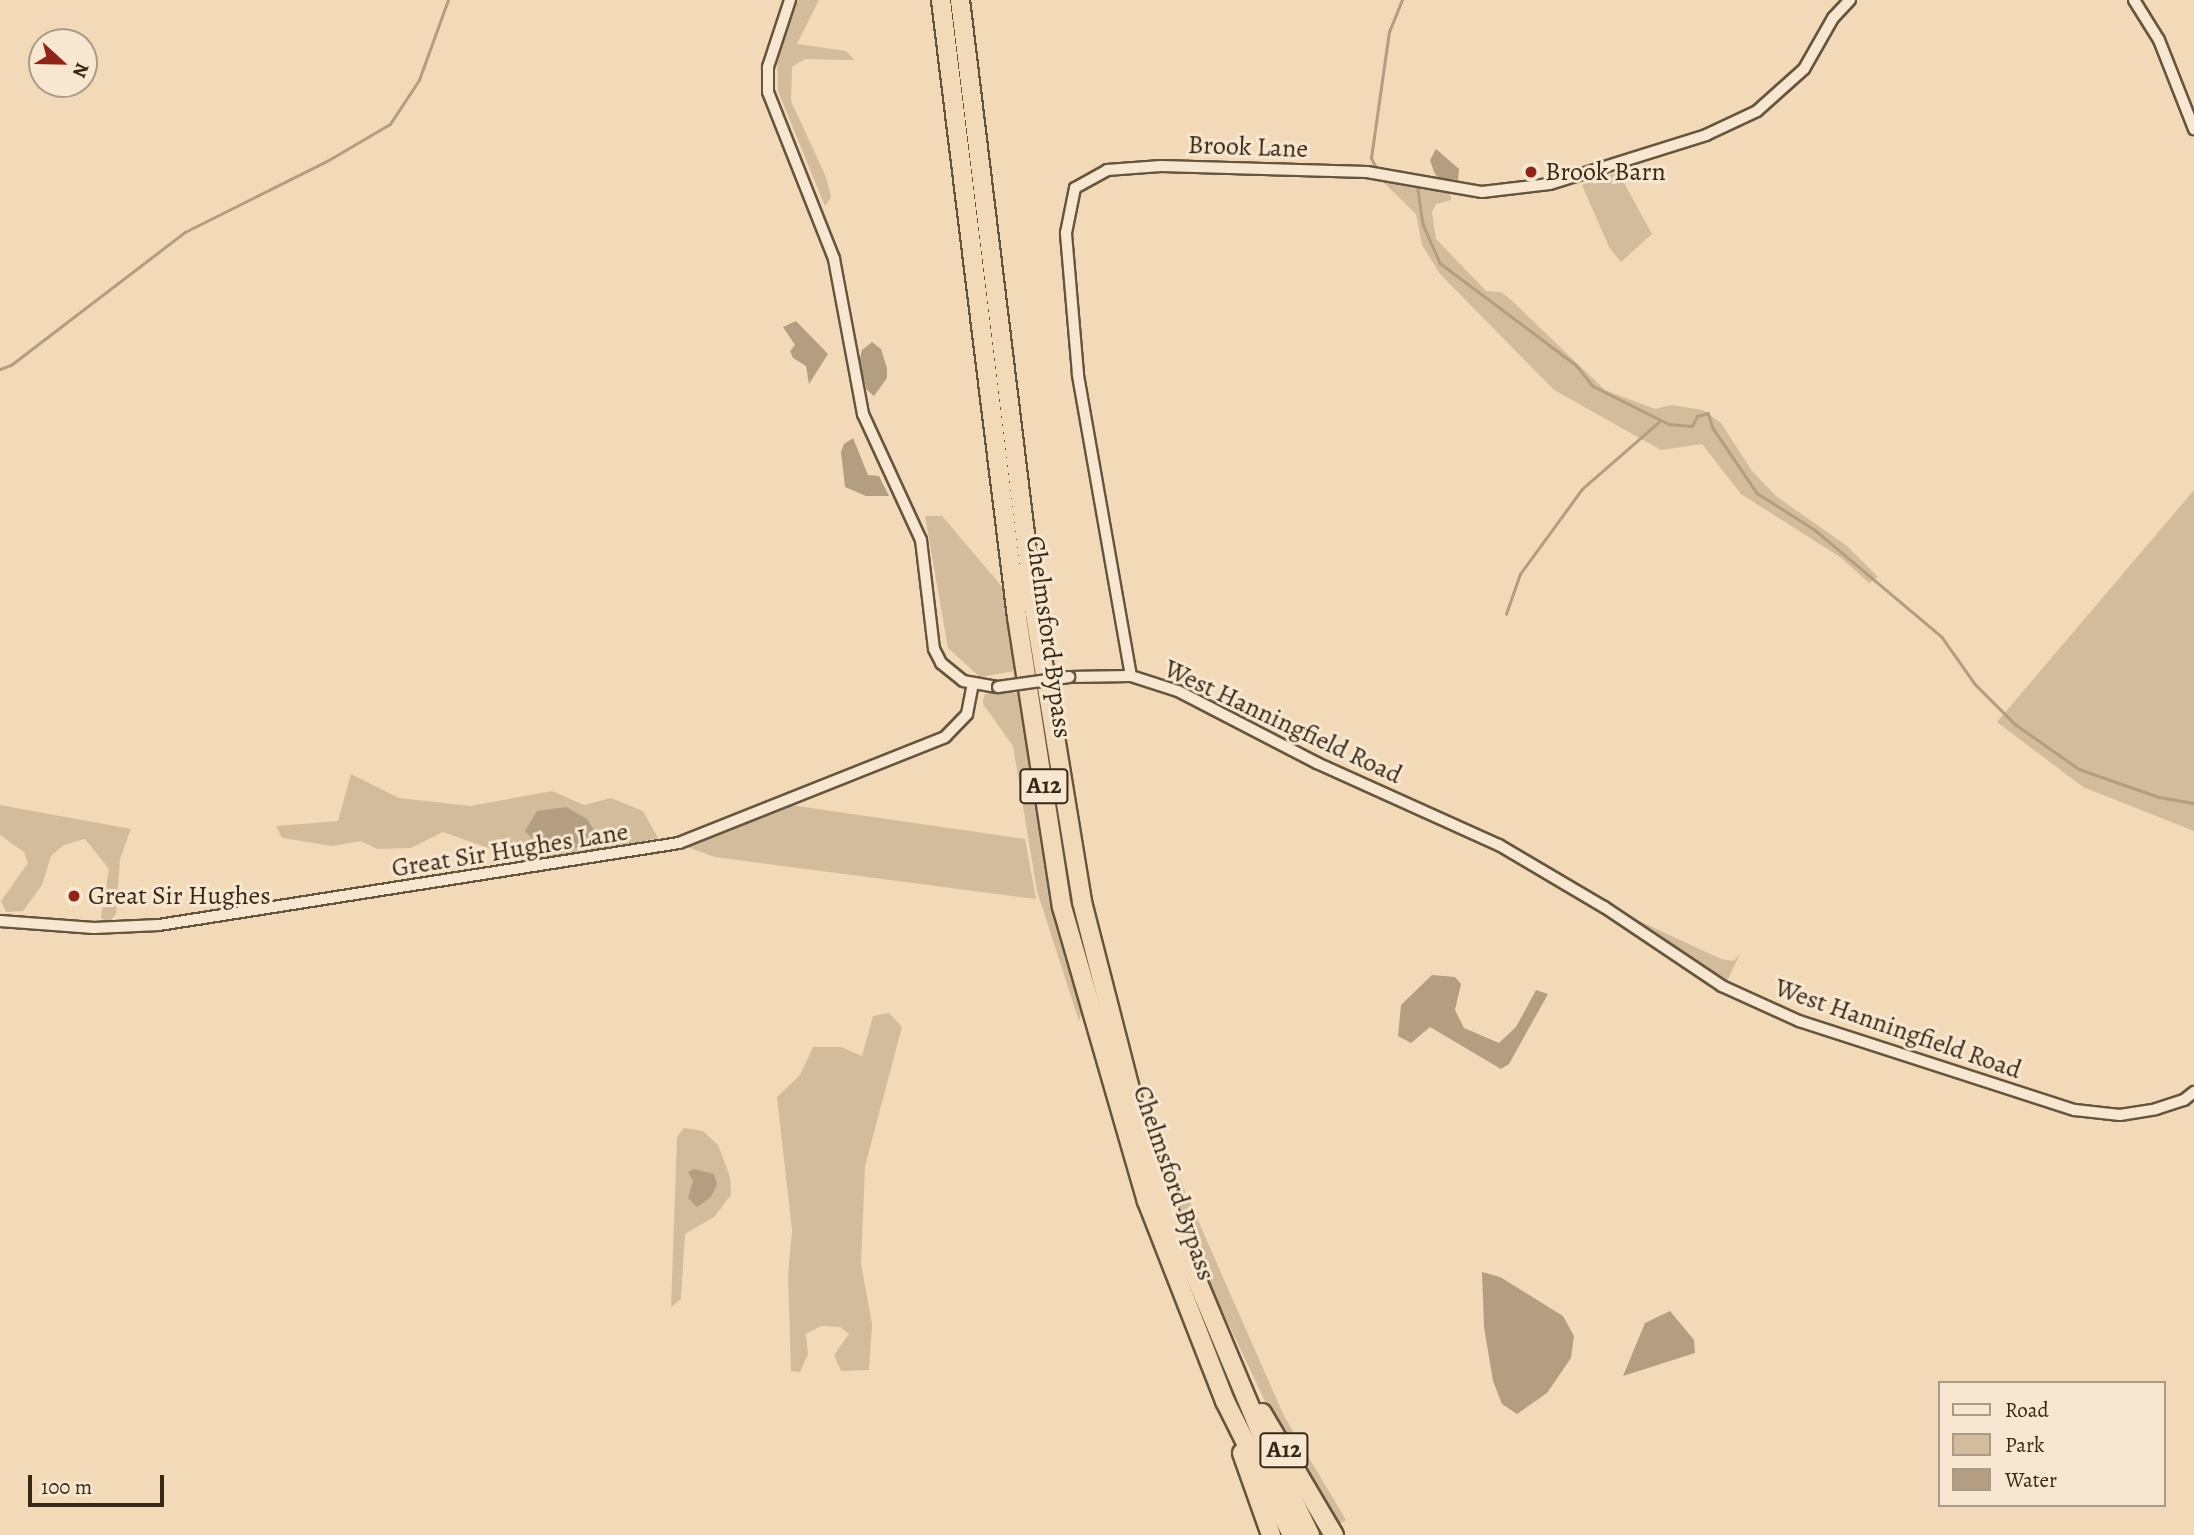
<!DOCTYPE html>
<style>
body{margin:0}
#map{position:relative;width:2194px;height:1535px;overflow:hidden;background:#f2dab8;font-family:Alegreya,serif}
div>[style]{position:absolute}
[style*='--x']{left:calc(var(--x)*1px);top:calc(var(--y)*1px);width:calc(var(--w)*1px);rotate:calc(var(--a)*1deg)}
.green>*{inset:0;background:#d2bc9c}
.water>*{inset:0;background:#b39e81}
.stream>*{height:2.5px;margin:-1.25px;padding:0 1.25px;transform-origin:1.25px;border-radius:1.25px;background:#b39e81}
.roads{filter:drop-shadow(2px 0 #66553e) drop-shadow(-2px 0 #66553e) drop-shadow(0 2px #66553e) drop-shadow(0 -2px #66553e)}
.street>*{height:10px;margin:-5px;padding:0 5px;transform-origin:5px;border-radius:5px;background:#f7e7d1}
.highway>*{height:18px;margin:-9px;padding:0 9px;transform-origin:9px;border-radius:9px;background:#f2dab8}
.bridges{filter:drop-shadow(2px 0 #66553e) drop-shadow(-2px 0 #66553e) drop-shadow(0 2px #66553e) drop-shadow(0 -2px #66553e)}
.street-bridge>*{height:10px;margin:-5px;padding:0 5px;transform-origin:5px;border-radius:5px;background:#f7e7d1}
.dots>*{width:19px;height:19px;translate:-50% -50%;box-sizing:border-box;border:4px solid #f7e7d1;border-radius:50%}
span{translate:-50% -50%;white-space:nowrap;text-align:center;line-height:1.15;-webkit-text-stroke:6px #f7e7d1;paint-order:stroke}
.shield-label span{padding:2px 5px;background:#f7e7d1;border:2px solid;border-radius:5px;-webkit-text-stroke-width:0}
.shield-label{font-size:24px;color:#382916;font-weight:700}
.street-label{font-size:26px;color:#382916}
.poi-label{font-size:26px;color:#382916}
.left{translate:0 -50%;text-align:left}
.legend{position:absolute;left:1938px;top:1381px;width:228px;height:126px;box-sizing:border-box;background:#f7e7d1;border:2px solid #ab9b86;margin:0;padding:9px 12px;list-style:none;font-size:21px;color:#382916}
.legend li{display:flex;align-items:center;gap:14px;height:35px}
.legend b{width:35px;border:2px solid #ab9b86}
.north{position:absolute;left:28px;top:28px;width:70px;height:70px;box-sizing:border-box;background:#f7e7d1;border:2px solid #ab9b86;border-radius:50%;rotate:112deg;font-size:19px;font-weight:700;line-height:28px;text-align:center;color:#382916}
.north::after{content:'';display:block;margin:auto;width:24px;height:32px;background:#8f2418;clip-path:polygon(50% 0,100% 100%,50% 72%,0 100%)}
.scale{position:absolute;left:28px;top:1475px;width:136px;height:32px;box-sizing:border-box;border:4px solid #382916;border-top:0;padding-left:9px;font-size:21px;line-height:24px;white-space:nowrap;color:#382916;-webkit-text-stroke:5px #f7e7d1;paint-order:stroke}
</style>
<div id="map">
<div class="green">
<div style="clip-path:polygon(796px 0,819px 0,797px 44px,846px 51px,854px 60px,805px 59px,792px 67px,791px 101px,826px 177px,831px 197px,825px 206px,778px 91px,777px 53px)"></div>
<div style="clip-path:polygon(1618px 172px,1652px 234px,1621px 262px,1609px 247px,1582px 185px)"></div>
<div style="clip-path:polygon(1379px 178px,1450px 188px,1451px 200px,1436px 204px,1432px 212px,1436px 239px,1486px 291px,1501px 292px,1510px 299px,1605px 390px,1655px 409px,1671px 405px,1703px 410px,1721px 423px,1752px 471px,1776px 496px,1847px 546px,1878px 577px,1869px 583px,1840px 557px,1741px 494px,1702px 444px,1661px 450px,1554px 390px,1440px 274px,1422px 245px,1416px 214px)"></div>
<div style="clip-path:polygon(2194px 490px,2194px 831px,2083px 787px,1997px 722px)"></div>
<div style="clip-path:polygon(925px 516px,942px 516px,1010px 596px,1021px 670px,980px 677px,948px 648px)"></div>
<div style="clip-path:polygon(995px 690px,1023px 694px,1083px 1008px,1079px 1021px,1037px 891px,1013px 746px,983px 704px,984px 695px)"></div>
<div style="clip-path:polygon(351px 774px,399px 798px,470px 806px,552px 791px,584px 805px,611px 798px,643px 811px,658px 838px,553px 861px,505px 854px,443px 832px,411px 848px,377px 849px,361px 841px,332px 846px,282px 838px,276px 826px,338px 821px)"></div>
<div style="clip-path:polygon(0 805px,131px 829px,120px 859px,116px 914px,108px 924px,101px 917px,109px 869px,85px 839px,64px 845px,51px 856px,42px 885px,23px 911px,6px 912px,1px 901px,28px 863px,24px 852px,0 835px)"></div>
<div style="clip-path:polygon(790px 805px,1025px 839px,1036px 899px,715px 857px,687px 847px,709px 833px)"></div>
<div style="clip-path:polygon(1633px 918px,1721px 959px,1734px 961px,1741px 952px,1725px 985px,1649px 934px)"></div>
<div style="clip-path:polygon(889px 1013px,902px 1027px,865px 1166px,861px 1264px,872px 1324px,869px 1370px,841px 1371px,834px 1355px,849px 1334px,840px 1327px,821px 1326px,806px 1334px,808px 1354px,800px 1372px,791px 1371px,788px 1275px,792px 1230px,777px 1097px,800px 1075px,813px 1047px,841px 1047px,862px 1056px,873px 1016px)"></div>
<div style="clip-path:polygon(684px 1128px,703px 1131px,718px 1145px,730px 1177px,731px 1195px,714px 1217px,685px 1234px,681px 1299px,671px 1307px,677px 1137px)"></div>
<div style="clip-path:polygon(1164px 1143px,1284px 1416px,1346px 1520px,1336px 1526px,1269px 1410px,1215px 1295px,1166px 1174px,1160px 1144px)"></div>
</div>
<div class="water">
<div style="clip-path:polygon(1436px 149px,1459px 169px,1458px 180px,1438px 178px,1434px 172px,1430px 160px)"></div>
<div style="clip-path:polygon(796px 321px,828px 354px,809px 384px,806px 366px,793px 358px,790px 351px,795px 345px,783px 327px)"></div>
<div style="clip-path:polygon(872px 342px,881px 349px,887px 368px,887px 378px,874px 396px,867px 390px,859px 362px,862px 350px)"></div>
<div style="clip-path:polygon(853px 438px,868px 475px,879px 476px,889px 496px,866px 496px,845px 487px,841px 452px,844px 444px)"></div>
<div style="clip-path:polygon(566px 807px,587px 819px,596px 833px,584px 847px,556px 849px,536px 843px,525px 831px,537px 811px)"></div>
<div style="clip-path:polygon(1432px 975px,1455px 977px,1461px 984px,1455px 1010px,1464px 1028px,1499px 1043px,1516px 1027px,1536px 990px,1548px 994px,1509px 1064px,1501px 1069px,1430px 1027px,1411px 1043px,1398px 1036px,1401px 1005px)"></div>
<div style="clip-path:polygon(694px 1169px,714px 1174px,717px 1184px,711px 1197px,697px 1207px,688px 1198px,693px 1181px,688px 1172px)"></div>
<div style="clip-path:polygon(1482px 1272px,1500px 1277px,1563px 1316px,1574px 1336px,1571px 1358px,1547px 1393px,1517px 1414px,1502px 1404px,1493px 1381px,1484px 1327px)"></div>
<div style="clip-path:polygon(1670px 1311px,1694px 1340px,1695px 1353px,1623px 1376px,1645px 1323px)"></div>
</div>
<div class="stream">
<div style="--x:1377;--y:170;--w:13;--a:-117"></div>
<div style="--x:1371;--y:158;--w:127;--a:-81.9"></div>
<div style="--x:1389;--y:32;--w:35;--a:-68"></div>
<div style="--x:1417;--y:183;--w:41;--a:81.7"></div>
<div style="--x:1423;--y:224;--w:43;--a:66.4"></div>
<div style="--x:1440;--y:263;--w:170;--a:36.9"></div>
<div style="--x:1576;--y:365;--w:27;--a:51"></div>
<div style="--x:1593;--y:386;--w:85;--a:26.6"></div>
<div style="--x:1669;--y:424;--w:23;--a:5"></div>
<div style="--x:1692;--y:426;--w:11;--a:-63"></div>
<div style="--x:1697;--y:416;--w:11;--a:-15"></div>
<div style="--x:1708;--y:413;--w:16;--a:72"></div>
<div style="--x:1713;--y:428;--w:78;--a:55.9"></div>
<div style="--x:1757;--y:493;--w:69;--a:32.5"></div>
<div style="--x:1815;--y:530;--w:166;--a:40.1"></div>
<div style="--x:1942;--y:637;--w:57;--a:54.9"></div>
<div style="--x:1975;--y:684;--w:57;--a:45"></div>
<div style="--x:2015;--y:724;--w:78;--a:35.1"></div>
<div style="--x:2079;--y:769;--w:85;--a:19.3"></div>
<div style="--x:2159;--y:797;--w:36;--a:10"></div>
<div style="--x:0;--y:369;--w:12;--a:-20"></div>
<div style="--x:11;--y:365;--w:219;--a:-37.4"></div>
<div style="--x:185;--y:232;--w:159;--a:-26.6"></div>
<div style="--x:327;--y:161;--w:73;--a:-30.4"></div>
<div style="--x:390;--y:124;--w:53;--a:-56.6"></div>
<div style="--x:419;--y:80;--w:85;--a:-70.1"></div>
<div style="--x:1506;--y:614;--w:42;--a:-70.7"></div>
<div style="--x:1520;--y:574;--w:105;--a:-53.9"></div>
<div style="--x:1582;--y:489;--w:103;--a:-41.1"></div>
</div>
<div class="roads">
<div class="street">
<div style="--x:790;--y:0;--w:71;--a:108.2"></div>
<div style="--x:768;--y:67;--w:25;--a:90"></div>
<div style="--x:768;--y:92;--w:180;--a:68.4"></div>
<div style="--x:834;--y:259;--w:158;--a:79.4"></div>
<div style="--x:863;--y:414;--w:139;--a:65.3"></div>
<div style="--x:921;--y:540;--w:110;--a:83.2"></div>
<div style="--x:934;--y:649;--w:16;--a:63"></div>
<div style="--x:941;--y:663;--w:28;--a:39"></div>
<div style="--x:963;--y:681;--w:36;--a:10"></div>
<div style="--x:2134;--y:0;--w:47;--a:58"></div>
<div style="--x:2159;--y:40;--w:96;--a:68.5"></div>
<div style="--x:1131;--y:676;--w:307;--a:-100"></div>
<div style="--x:1078;--y:374;--w:142;--a:-94.9"></div>
<div style="--x:1066;--y:233;--w:46;--a:-78.7"></div>
<div style="--x:1075;--y:188;--w:37;--a:-29"></div>
<div style="--x:1107;--y:170;--w:54;--a:-4.2"></div>
<div style="--x:1161;--y:166;--w:206;--a:1.7"></div>
<div style="--x:1367;--y:172;--w:117;--a:9.9"></div>
<div style="--x:1482;--y:192;--w:68;--a:-6.7"></div>
<div style="--x:1550;--y:184;--w:164;--a:-17.4"></div>
<div style="--x:1706;--y:135;--w:56;--a:-25.2"></div>
<div style="--x:1757;--y:111;--w:63;--a:-41.8"></div>
<div style="--x:1804;--y:69;--w:59;--a:-60.4"></div>
<div style="--x:1833;--y:18;--w:25;--a:-47"></div>
<div style="--x:1069;--y:677;--w:62;--a:-0.9"></div>
<div style="--x:1131;--y:676;--w:49;--a:17.7"></div>
<div style="--x:1178;--y:691;--w:157;--a:27.4"></div>
<div style="--x:1317;--y:763;--w:200;--a:24.3"></div>
<div style="--x:1499;--y:845;--w:122;--a:30.6"></div>
<div style="--x:1604;--y:907;--w:142;--a:33.8"></div>
<div style="--x:1722;--y:986;--w:85;--a:24.4"></div>
<div style="--x:1799;--y:1021;--w:290;--a:17.9"></div>
<div style="--x:2075;--y:1110;--w:45;--a:6.3"></div>
<div style="--x:2120;--y:1115;--w:36;--a:-9"></div>
<div style="--x:2156;--y:1109;--w:29;--a:-18"></div>
<div style="--x:2184;--y:1100;--w:13;--a:-39"></div>
<div style="--x:0;--y:921;--w:94;--a:4.3"></div>
<div style="--x:94;--y:928;--w:65;--a:-2.6"></div>
<div style="--x:159;--y:925;--w:526;--a:-8.96"></div>
<div style="--x:679;--y:843;--w:286;--a:-21.7"></div>
<div style="--x:945;--y:737;--w:32;--a:-46"></div>
<div style="--x:967;--y:714;--w:31;--a:-79"></div>
</div>
<div class="highway">
<div style="--x:941;--y:0;--w:622;--a:82.98"></div>
<div style="--x:1017;--y:617;--w:293;--a:81.2"></div>
<div style="--x:1062;--y:907;--w:306;--a:73.9"></div>
<div style="--x:1147;--y:1201;--w:215;--a:68.7"></div>
<div style="--x:1225;--y:1401;--w:150;--a:63.4"></div>
<div style="--x:960;--y:0;--w:612;--a:83.06"></div>
<div style="--x:1034;--y:608;--w:298;--a:80.7"></div>
<div style="--x:1082;--y:902;--w:217;--a:75.6"></div>
<div style="--x:1136;--y:1112;--w:112;--a:71.7"></div>
<div style="--x:1171;--y:1218;--w:236;--a:67.3"></div>
<div style="--x:1262;--y:1436;--w:110;--a:64.1"></div>
<div style="--x:1262;--y:1413;--w:142;--a:59.5"></div>
<div style="--x:1242;--y:1453;--w:87;--a:70.5"></div>
</div>
</div>
<div class="bridges">
<div class="street-bridge">
<div style="--x:998;--y:687;--w:72;--a:-8"></div>
</div>
</div>
<div class="dots">
<div style="left:1531px;top:172px;background:#8f2418"></div>
<div style="left:74px;top:896px;background:#8f2418"></div>
</div>
<div class="shield-label">
<span style="left:1044px;top:786px">A12</span>
<span style="left:1284px;top:1450px">A12</span>
</div>
<div class="street-label">
<span style="left:1248px;top:147px;rotate:2deg">Brook Lane</span>
<span style="left:1049px;top:637px;rotate:82deg">Chelmsford Bypass</span>
<span style="left:1283px;top:722px;rotate:25deg">West Hanningfield Road</span>
<span style="left:510px;top:850px;rotate:-9deg">Great Sir Hughes Lane</span>
<span style="left:1898px;top:1029px;rotate:19deg">West Hanningfield Road</span>
<span style="left:1174px;top:1183px;rotate:71deg">Chelmsford Bypass</span>
</div>
<div class="poi-label">
<span class="left" style="left:1545px;top:172px">Brook Barn</span>
<span class="left" style="left:88px;top:896px">Great Sir Hughes</span>
</div>
<ul class="legend">
<li><b style="height:9px;background:#f7e7d1"></b>Road</li>
<li><b style="height:19px;background:#d2bc9c"></b>Park</li>
<li><b style="height:19px;background:#b39e81"></b>Water</li>
</ul>
<div class="north">N</div>
<div class="scale">100 m</div>
</div>
